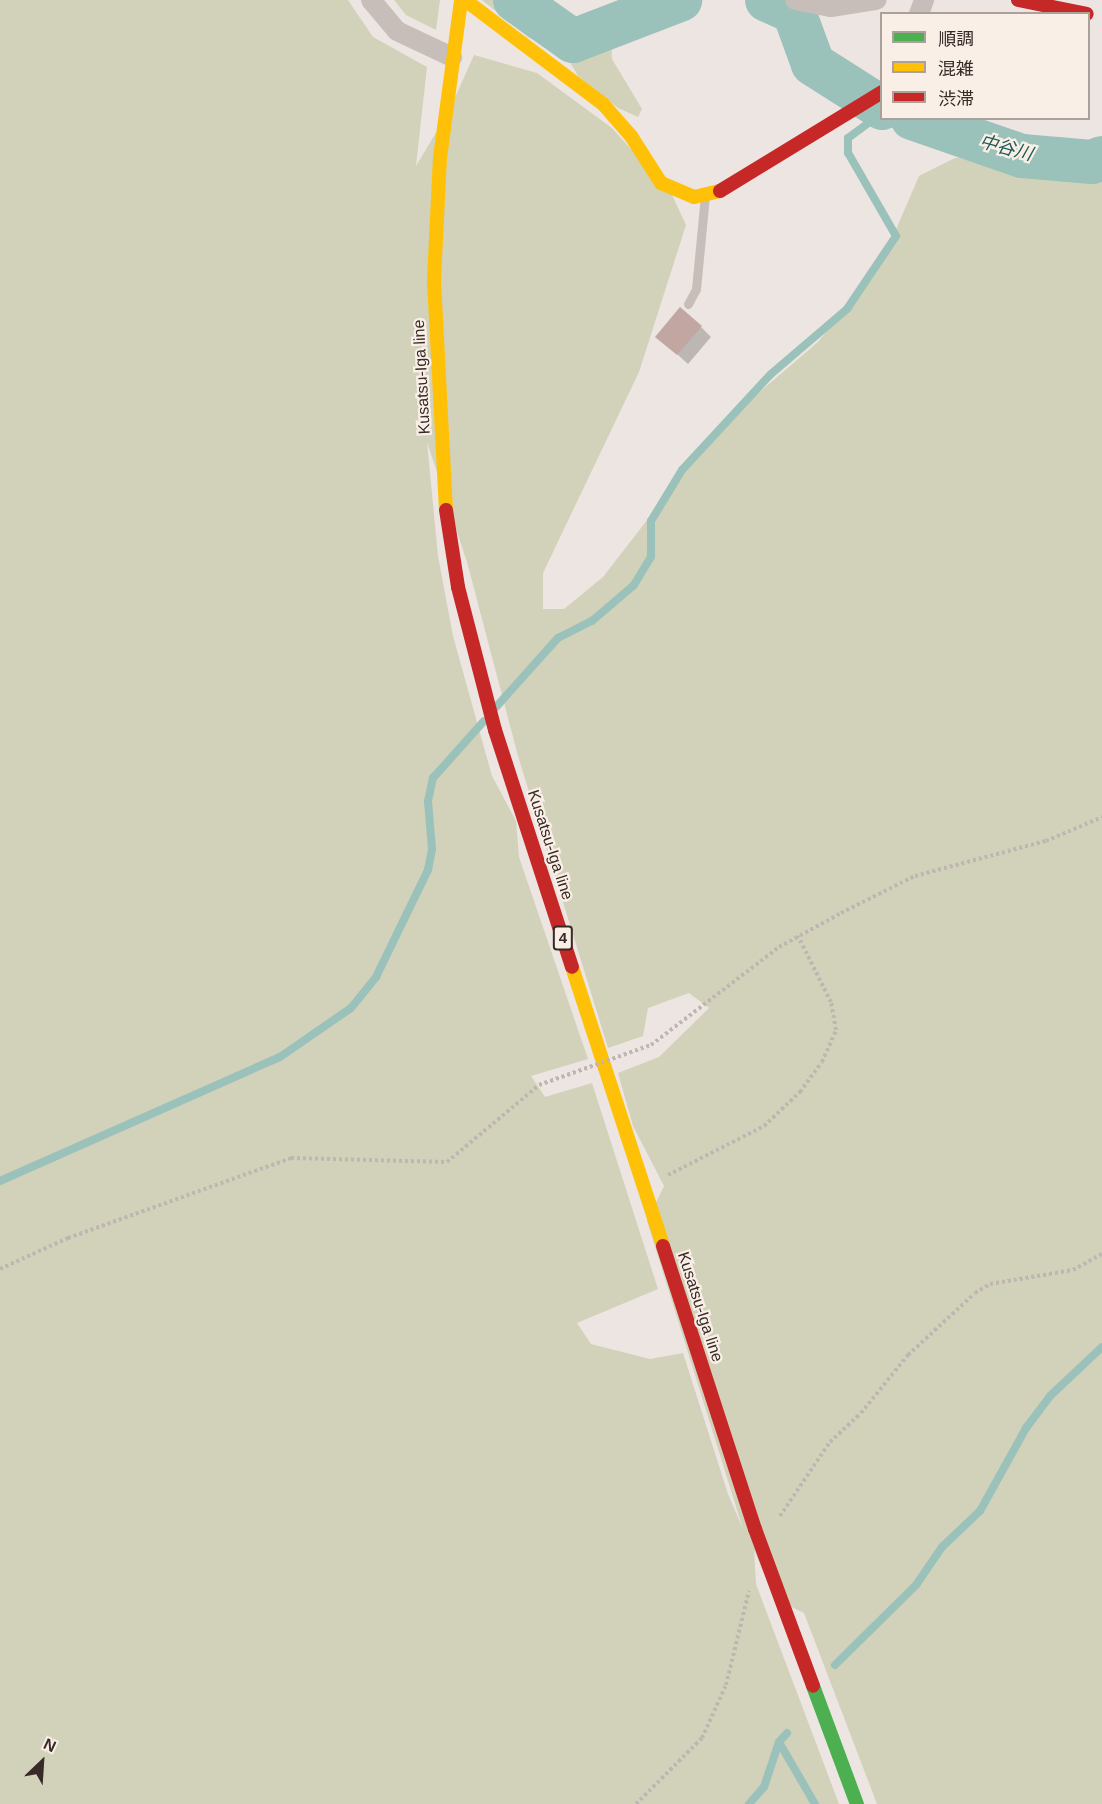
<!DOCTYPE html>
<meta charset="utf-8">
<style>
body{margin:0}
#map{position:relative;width:1102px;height:1804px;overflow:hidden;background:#ede5e1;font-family:Arial,"Noto Sans JP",sans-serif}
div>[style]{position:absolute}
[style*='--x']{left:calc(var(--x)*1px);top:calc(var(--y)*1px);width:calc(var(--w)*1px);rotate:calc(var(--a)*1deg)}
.green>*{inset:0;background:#d2d2ba}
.shadow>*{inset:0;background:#0003}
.stream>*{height:8px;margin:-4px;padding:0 4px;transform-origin:4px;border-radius:4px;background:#9bc1bb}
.river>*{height:44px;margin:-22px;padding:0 22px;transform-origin:22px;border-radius:22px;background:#9bc1bb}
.building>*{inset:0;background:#c2a6a1}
.path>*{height:4px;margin-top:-2px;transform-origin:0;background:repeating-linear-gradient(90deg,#bfb6b2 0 3px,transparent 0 6px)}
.lane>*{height:9px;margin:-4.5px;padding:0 4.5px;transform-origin:4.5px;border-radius:4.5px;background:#c7bdb9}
.street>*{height:20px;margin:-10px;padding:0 10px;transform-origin:10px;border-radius:10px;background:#c7bdb9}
.fast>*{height:14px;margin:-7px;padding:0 7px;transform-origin:7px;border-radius:7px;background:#4caf50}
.slow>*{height:14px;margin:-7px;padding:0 7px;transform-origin:7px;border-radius:7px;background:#ffc107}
.jam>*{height:14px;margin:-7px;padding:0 7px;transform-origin:7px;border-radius:7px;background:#c62828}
.path-bridge>*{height:4px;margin-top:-2px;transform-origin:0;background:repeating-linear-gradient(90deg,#bfb6b2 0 3px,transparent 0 6px)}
span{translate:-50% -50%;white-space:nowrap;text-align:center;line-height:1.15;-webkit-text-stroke:4.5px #faefe7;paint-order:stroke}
.shield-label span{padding:2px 4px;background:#faefe7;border:2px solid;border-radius:4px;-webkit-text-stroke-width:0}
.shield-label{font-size:15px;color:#372a27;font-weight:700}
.street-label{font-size:16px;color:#372a27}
.water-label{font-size:18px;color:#1b5b55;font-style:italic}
.legend{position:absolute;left:880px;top:12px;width:210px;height:108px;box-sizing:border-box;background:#faefe7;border:2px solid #aca09a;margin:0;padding:8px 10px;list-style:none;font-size:18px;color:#372a27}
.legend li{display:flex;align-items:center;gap:12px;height:30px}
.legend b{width:30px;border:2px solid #aca09a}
.north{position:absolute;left:12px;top:1732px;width:60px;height:60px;-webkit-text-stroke:4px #faefe7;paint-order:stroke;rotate:25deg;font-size:16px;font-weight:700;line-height:24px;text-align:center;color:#372a27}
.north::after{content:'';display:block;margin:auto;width:21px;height:27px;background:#372a27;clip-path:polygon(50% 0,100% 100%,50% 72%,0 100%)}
</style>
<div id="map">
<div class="green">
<div style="clip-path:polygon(evenodd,0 0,348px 0,373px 37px,427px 67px,416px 166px,450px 109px,474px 55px,537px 73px,612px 128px,672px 195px,686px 225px,639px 372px,543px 573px,543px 609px,564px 609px,603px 577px,720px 426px,818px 342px,882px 262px,919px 176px,955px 158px,1059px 152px,1102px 137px,1102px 1804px,877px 1804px,804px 1613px,775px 1599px,754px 1550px,756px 1584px,839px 1804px,0 1804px,0 0,427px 442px,467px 562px,518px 756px,608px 1048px,643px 1036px,648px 1008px,689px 993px,709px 1008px,659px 1057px,618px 1073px,633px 1126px,664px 1186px,647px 1221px,743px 1529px,728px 1494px,683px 1353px,650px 1359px,591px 1344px,577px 1323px,658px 1289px,592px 1083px,545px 1097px,531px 1076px,588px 1059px,519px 857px,516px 821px,492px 776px,453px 636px,438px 556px,427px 442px)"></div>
<div style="clip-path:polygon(394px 0,440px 0,436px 30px,406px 15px)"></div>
<div style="clip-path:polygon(482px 0,529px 0,574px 34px,611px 35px,612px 59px,642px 109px,638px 117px,618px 108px,578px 76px,567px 57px,528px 37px)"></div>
</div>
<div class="shadow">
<div style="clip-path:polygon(701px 327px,711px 337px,688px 364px,668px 346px)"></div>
</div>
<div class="stream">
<div style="--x:496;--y:707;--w:93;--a:-48.1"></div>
<div style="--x:558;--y:638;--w:38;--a:-27"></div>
<div style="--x:592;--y:621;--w:55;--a:-40.6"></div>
<div style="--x:634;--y:585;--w:33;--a:-59"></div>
<div style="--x:651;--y:557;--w:36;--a:-90"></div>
<div style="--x:651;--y:521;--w:60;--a:-58.7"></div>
<div style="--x:682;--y:470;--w:131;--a:-47.2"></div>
<div style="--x:771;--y:374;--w:100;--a:-40.5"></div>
<div style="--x:847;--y:309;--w:88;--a:-56.1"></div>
<div style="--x:896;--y:236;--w:96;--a:-120"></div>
<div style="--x:848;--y:153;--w:15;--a:-90"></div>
<div style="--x:848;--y:138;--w:42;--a:-36.3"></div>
<div style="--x:0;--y:1181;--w:306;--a:-23.9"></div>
<div style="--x:280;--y:1057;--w:86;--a:-34.6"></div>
<div style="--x:351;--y:1008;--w:40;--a:-51"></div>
<div style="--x:376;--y:977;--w:119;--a:-64.1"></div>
<div style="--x:428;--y:870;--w:21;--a:-79"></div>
<div style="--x:432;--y:849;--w:48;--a:-94.8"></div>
<div style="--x:428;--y:801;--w:24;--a:-78"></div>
<div style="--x:433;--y:778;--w:76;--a:-48.2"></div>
<div style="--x:835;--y:1665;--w:114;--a:-44.6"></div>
<div style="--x:916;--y:1585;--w:46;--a:-55.6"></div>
<div style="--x:942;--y:1547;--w:52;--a:-43.5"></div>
<div style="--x:980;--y:1511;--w:95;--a:-61"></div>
<div style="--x:1026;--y:1428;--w:40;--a:-53"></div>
<div style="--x:1050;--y:1396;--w:71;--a:-43.3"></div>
<div style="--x:779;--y:1742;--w:72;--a:59.9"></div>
<div style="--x:749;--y:1804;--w:23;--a:-49"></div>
<div style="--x:764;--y:1787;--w:47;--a:-71.6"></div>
<div style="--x:779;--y:1742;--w:12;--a:-48"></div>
</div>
<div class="river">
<div style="--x:515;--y:0;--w:71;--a:35.3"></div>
<div style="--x:573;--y:41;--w:115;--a:-21"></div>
<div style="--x:767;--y:0;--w:30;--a:24"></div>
<div style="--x:794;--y:12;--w:55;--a:69.9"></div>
<div style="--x:813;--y:64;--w:82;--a:32.5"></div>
<div style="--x:912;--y:118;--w:116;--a:19.1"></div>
<div style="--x:1022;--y:156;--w:70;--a:4.9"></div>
<div style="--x:1092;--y:162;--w:11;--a:-22"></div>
</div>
<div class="building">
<div style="clip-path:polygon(680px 307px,702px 326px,677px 355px,655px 337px)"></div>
</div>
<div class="path">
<div style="--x:651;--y:1045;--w:161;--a:-37.4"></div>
<div style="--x:779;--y:947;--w:71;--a:-28.7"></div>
<div style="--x:841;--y:913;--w:83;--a:-26.6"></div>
<div style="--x:915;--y:876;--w:136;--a:-15"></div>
<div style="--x:1046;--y:841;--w:61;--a:-23.2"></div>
<div style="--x:668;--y:1175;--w:108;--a:-27"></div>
<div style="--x:764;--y:1126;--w:50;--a:-43.4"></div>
<div style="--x:800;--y:1092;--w:37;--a:-54"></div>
<div style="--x:822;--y:1062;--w:35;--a:-66"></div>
<div style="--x:836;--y:1030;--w:28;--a:-100"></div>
<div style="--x:831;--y:1002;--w:74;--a:-116.6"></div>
<div style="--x:0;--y:1269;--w:75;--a:-24.5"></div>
<div style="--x:68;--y:1238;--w:237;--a:-19.7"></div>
<div style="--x:291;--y:1158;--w:156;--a:1.5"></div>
<div style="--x:447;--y:1162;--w:120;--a:-39.9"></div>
<div style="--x:780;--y:1516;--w:89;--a:-56"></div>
<div style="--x:830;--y:1442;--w:42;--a:-43.1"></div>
<div style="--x:861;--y:1413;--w:75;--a:-51"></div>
<div style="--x:908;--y:1355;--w:91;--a:-42.8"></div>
<div style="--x:975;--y:1293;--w:17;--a:-31"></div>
<div style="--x:990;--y:1284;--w:84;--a:-9.6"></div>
<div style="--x:1073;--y:1270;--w:33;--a:-29"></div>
<div style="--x:636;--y:1804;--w:93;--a:-45"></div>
<div style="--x:702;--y:1738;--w:58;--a:-65.6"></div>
<div style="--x:726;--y:1685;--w:97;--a:-76.3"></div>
</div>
<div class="lane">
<div style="--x:688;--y:304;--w:17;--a:-62"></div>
<div style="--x:696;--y:289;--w:93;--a:-84.5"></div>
</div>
<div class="street">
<div style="--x:371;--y:0;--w:40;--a:50"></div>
<div style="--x:397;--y:31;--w:61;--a:25.3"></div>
<div style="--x:795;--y:0;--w:37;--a:11"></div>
<div style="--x:831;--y:7;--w:46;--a:-8.8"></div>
<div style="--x:919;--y:14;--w:15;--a:-70"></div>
</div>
<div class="fast">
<div style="--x:813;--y:1686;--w:126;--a:69.6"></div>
</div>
<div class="slow">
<div style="--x:465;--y:0;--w:173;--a:37"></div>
<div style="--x:603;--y:104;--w:43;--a:48.8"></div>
<div style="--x:631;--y:136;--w:56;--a:57.4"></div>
<div style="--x:661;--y:183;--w:36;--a:23"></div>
<div style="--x:694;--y:197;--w:27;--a:-13"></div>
<div style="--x:446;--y:510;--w:230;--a:-93"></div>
<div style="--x:434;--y:280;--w:122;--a:-87.2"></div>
<div style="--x:440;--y:158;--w:159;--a:-82.4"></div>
<div style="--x:572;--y:967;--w:293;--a:71.9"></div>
</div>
<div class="jam">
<div style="--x:1018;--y:0;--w:70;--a:11.5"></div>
<div style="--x:720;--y:191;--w:190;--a:-31.4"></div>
<div style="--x:446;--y:510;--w:78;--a:81.1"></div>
<div style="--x:458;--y:587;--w:148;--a:75.5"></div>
<div style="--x:495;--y:730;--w:249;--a:72"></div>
<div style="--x:663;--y:1246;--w:298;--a:72"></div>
<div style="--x:755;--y:1529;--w:167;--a:69.7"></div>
</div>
<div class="path-bridge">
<div style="--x:539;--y:1085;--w:119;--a:-19.7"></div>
</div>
<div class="shield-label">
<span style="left:563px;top:938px">4</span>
</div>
<div class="street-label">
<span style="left:422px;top:377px;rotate:-93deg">Kusatsu-Iga line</span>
<span style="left:550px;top:845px;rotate:72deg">Kusatsu-Iga line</span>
<span style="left:700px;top:1307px;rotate:72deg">Kusatsu-Iga line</span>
</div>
<div class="water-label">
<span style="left:1006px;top:148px;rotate:15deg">中谷川</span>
</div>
<ul class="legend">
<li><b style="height:8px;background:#4caf50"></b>順調</li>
<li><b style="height:8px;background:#ffc107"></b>混雑</li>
<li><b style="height:8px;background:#c62828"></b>渋滞</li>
</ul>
<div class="north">N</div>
</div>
